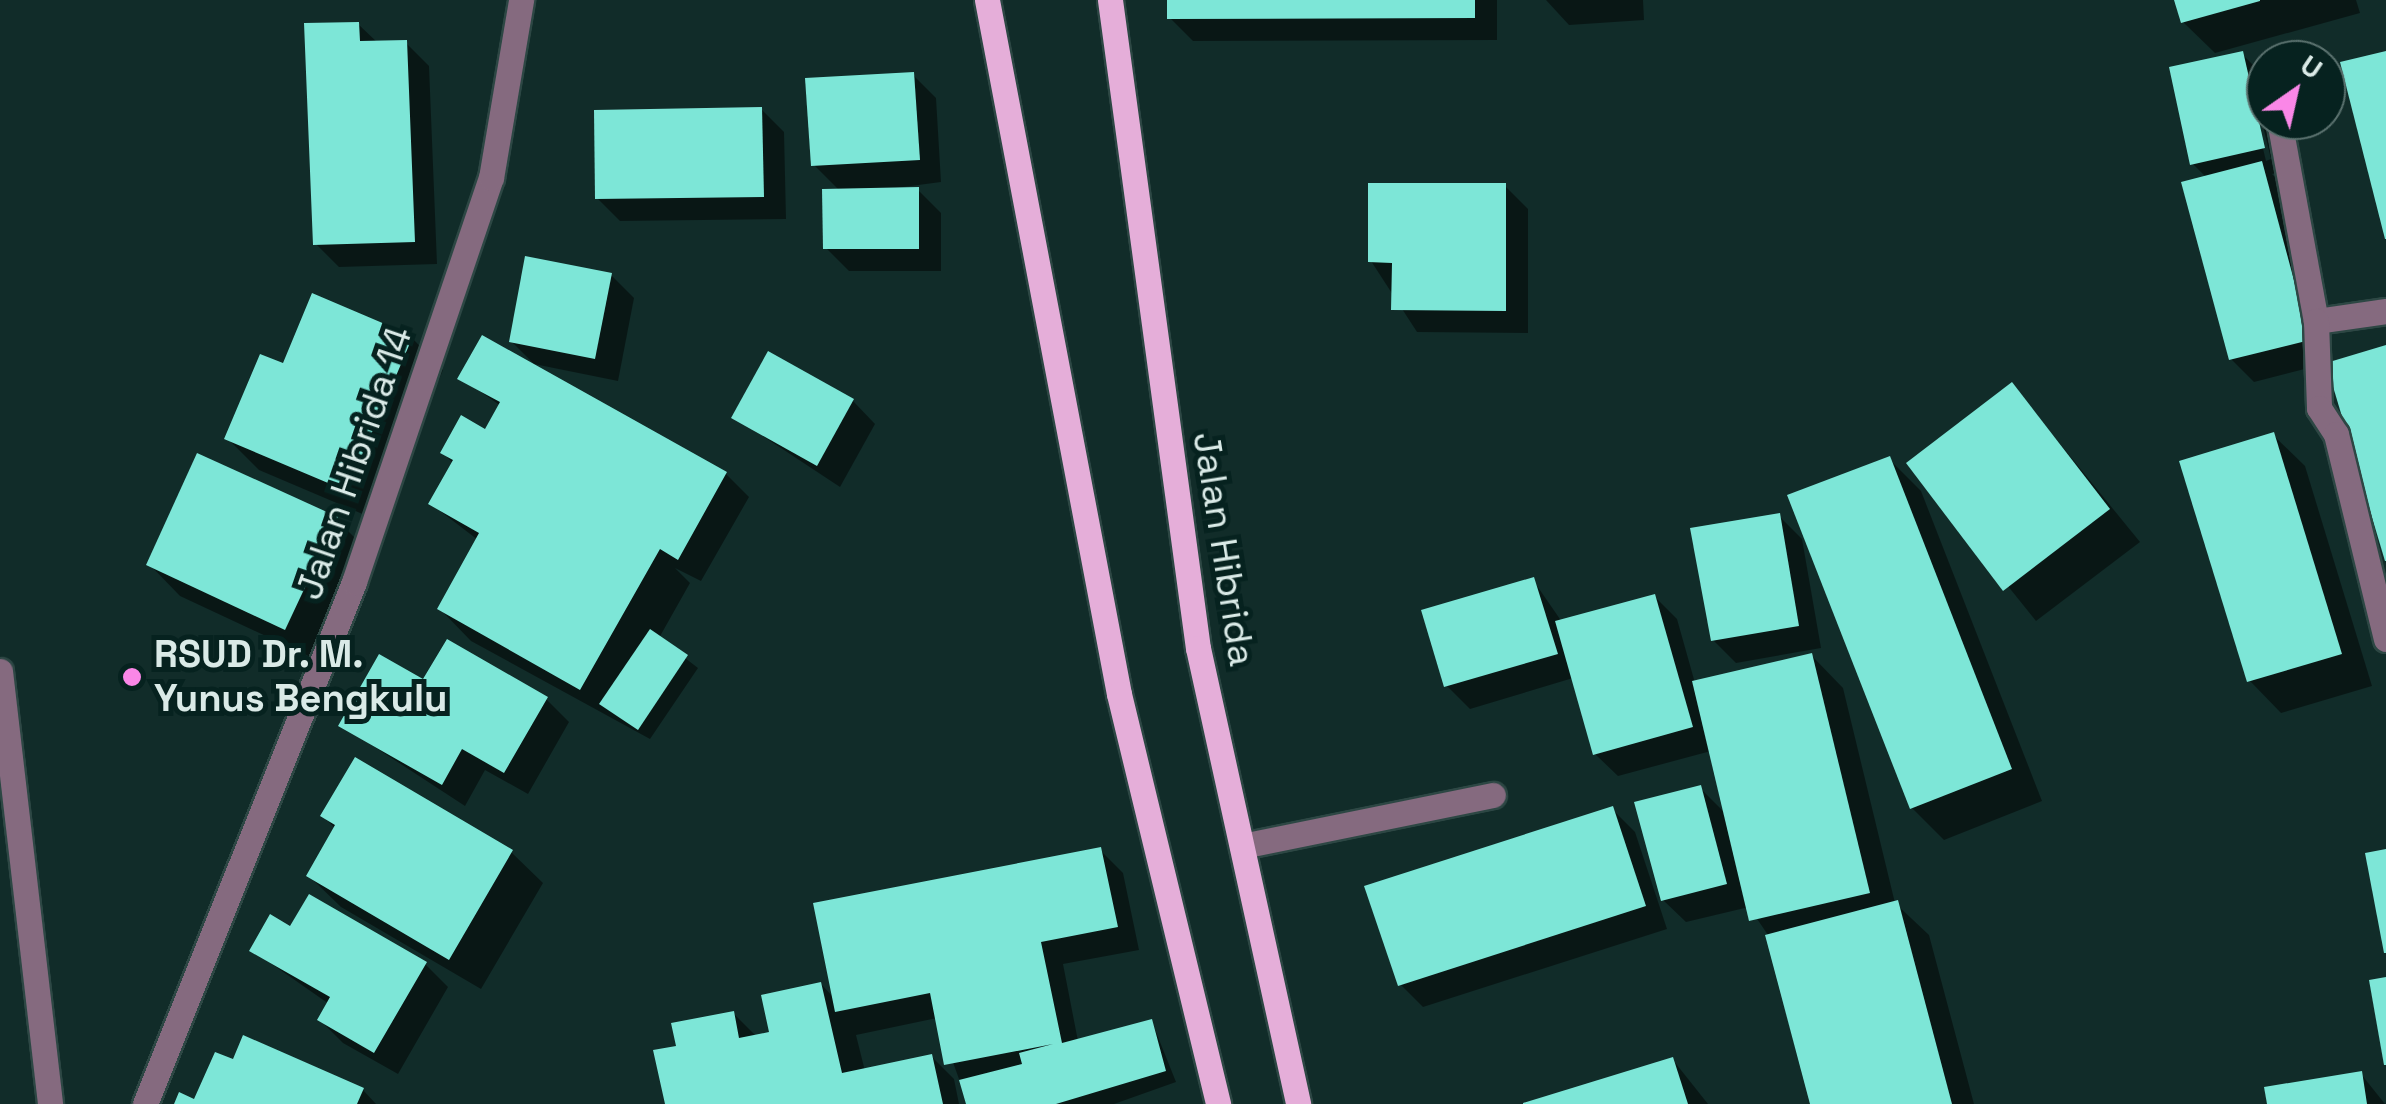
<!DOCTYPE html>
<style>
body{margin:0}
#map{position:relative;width:2386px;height:1104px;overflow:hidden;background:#112c29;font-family:"Space Grotesk",sans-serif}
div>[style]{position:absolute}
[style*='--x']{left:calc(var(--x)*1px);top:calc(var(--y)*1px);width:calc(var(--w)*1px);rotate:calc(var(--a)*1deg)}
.shadow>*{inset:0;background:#0007}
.building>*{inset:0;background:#7de6d7}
.roads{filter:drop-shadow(2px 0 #2d4744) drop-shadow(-2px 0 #2d4744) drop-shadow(0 2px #2d4744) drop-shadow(0 -2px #2d4744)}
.minor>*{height:25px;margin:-12.5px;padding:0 12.5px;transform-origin:12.5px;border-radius:12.5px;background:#856a7f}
.major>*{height:25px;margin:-12.5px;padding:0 12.5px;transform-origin:12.5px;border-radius:12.5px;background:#e5aed9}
.dots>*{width:28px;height:28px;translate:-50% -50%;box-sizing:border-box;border:5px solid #06221f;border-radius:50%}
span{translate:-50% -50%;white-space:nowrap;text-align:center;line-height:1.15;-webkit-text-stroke:10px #06221f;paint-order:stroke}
.street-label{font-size:38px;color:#daeae7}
.poi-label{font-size:38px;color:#daeae7;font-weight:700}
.left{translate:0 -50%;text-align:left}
.north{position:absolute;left:2246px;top:40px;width:100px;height:100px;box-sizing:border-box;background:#06221f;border:2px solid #5b726f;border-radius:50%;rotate:34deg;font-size:28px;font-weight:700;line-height:40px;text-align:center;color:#daeae7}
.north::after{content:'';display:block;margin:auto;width:35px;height:45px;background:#fa87e7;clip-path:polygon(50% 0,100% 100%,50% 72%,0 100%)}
</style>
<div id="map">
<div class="shadow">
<div style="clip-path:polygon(1170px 0,1497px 0,1497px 40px,1193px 41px,1170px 18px)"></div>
<div style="clip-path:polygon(1643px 0,1644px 20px,1569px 25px,1546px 0)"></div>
<div style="clip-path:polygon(2177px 0,2356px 0,2360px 13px,2215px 53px,2183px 22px)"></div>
<div style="clip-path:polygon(358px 24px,378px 43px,406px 43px,429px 66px,437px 264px,339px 267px,316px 244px)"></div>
<div style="clip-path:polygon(evenodd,2242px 54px,2265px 77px,2266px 120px,2275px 120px,2287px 170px,2272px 174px,2284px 186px,2332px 364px,2386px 348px,2386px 556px,2328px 363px,2254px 382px,2231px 359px,2207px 178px,2192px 163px,2242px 54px,2246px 77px,2251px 77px,2271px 159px,2266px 161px,2246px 77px)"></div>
<div style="clip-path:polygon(913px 75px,936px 98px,941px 182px,873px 191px,918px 190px,941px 213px,941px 271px,849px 271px,826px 248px,840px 191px,814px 165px)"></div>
<div style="clip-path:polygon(761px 109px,784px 132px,786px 219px,620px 221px,597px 198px)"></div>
<div style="clip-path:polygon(1505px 186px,1528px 209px,1528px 333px,1417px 332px,1371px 261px)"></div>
<div style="clip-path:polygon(611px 275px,634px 298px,618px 381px,534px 364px,511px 341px)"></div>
<div style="clip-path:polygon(412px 338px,443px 370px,379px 521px,259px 470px,227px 438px,284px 366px)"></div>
<div style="clip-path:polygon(461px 378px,726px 474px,749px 497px,701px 581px,675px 568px,690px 583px,659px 638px,698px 668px,650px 739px,471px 641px,440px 609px,478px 540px,431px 504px,454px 464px,443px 453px,486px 432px,501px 406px)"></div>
<div style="clip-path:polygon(2012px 385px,2140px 542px,2036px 621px,1909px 463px)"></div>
<div style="clip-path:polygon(853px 401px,875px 424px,840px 487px,734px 417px)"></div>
<div style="clip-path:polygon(2273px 435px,2305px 466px,2372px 686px,2281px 713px,2250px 681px)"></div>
<div style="clip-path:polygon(1889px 459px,1921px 491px,2042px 801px,1944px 840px,1912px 808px)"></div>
<div style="clip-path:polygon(1779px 516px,1802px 539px,1821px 648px,1736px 663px,1713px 640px)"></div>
<div style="clip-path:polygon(336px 519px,368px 551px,317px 660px,180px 596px,149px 564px)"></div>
<div style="clip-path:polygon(1533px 580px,1562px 622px,1654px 596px,1677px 619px,1695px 683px,1812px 656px,1843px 688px,1895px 903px,1929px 935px,1974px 1104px,1813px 1104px,1768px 935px,1749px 907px,1686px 922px,1663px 900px,1700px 788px,1726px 814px,1711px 751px,1618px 776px,1595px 754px,1573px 678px,1470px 709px,1447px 686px)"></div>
<div style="clip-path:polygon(424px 683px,546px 699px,569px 722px,528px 794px,485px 770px,465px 806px,341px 725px)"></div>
<div style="clip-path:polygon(1612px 809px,1635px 832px,1667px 929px,1423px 1007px,1400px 984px)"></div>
<div style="clip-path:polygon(323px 816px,511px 852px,543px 883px,481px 989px,341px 907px,309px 876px,336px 829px)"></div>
<div style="clip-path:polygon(1100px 850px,1123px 873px,1139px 950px,1063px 964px,1078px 1041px,1152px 1022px,1176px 1082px,1114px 1104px,968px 1104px,937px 1018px,856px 1035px,865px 1071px,931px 1056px,954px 1079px,959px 1104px,668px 1104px,679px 1048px,733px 1013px,757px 1037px,772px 1033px,821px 984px,835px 999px)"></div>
<div style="clip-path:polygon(290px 930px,425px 964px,448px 987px,398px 1074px,343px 1043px,320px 1020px,329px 1004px,252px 950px)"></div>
<div style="clip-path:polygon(1673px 1060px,1708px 1104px,1528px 1104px)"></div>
<div style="clip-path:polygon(234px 1062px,363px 1090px,376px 1104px,176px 1104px,196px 1102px)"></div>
<div style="clip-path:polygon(2361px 1074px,2385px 1104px,2269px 1104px)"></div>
</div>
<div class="building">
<div style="clip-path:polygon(1167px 0,1475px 0,1475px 18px,1167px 19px)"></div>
<div style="clip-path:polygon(2174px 0,2260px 0,2260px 1px,2181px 23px)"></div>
<div style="clip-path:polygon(359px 22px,360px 41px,407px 40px,415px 242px,313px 245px,304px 23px)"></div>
<div style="clip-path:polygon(2243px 51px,2265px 148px,2190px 165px,2169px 67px)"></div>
<div style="clip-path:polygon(2386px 51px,2386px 239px,2385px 239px,2340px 62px)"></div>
<div style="clip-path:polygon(914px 72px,920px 160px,811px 166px,805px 78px)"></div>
<div style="clip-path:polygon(762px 107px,764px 197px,595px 199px,594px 110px)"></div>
<div style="clip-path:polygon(2262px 161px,2310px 340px,2229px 360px,2181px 182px)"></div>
<div style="clip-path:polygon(1368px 183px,1506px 183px,1506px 311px,1391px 310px,1392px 263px,1368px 262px)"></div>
<div style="clip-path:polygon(919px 187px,919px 249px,823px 249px,822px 189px)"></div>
<div style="clip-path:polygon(525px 256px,612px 273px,595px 359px,509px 342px)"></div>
<div style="clip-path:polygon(312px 293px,413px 336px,347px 491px,224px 439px,260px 354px,283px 363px)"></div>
<div style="clip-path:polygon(482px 335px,727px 472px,678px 560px,660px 549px,580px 690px,437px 609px,479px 533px,428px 504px,453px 460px,440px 453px,461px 415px,485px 429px,500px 402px,457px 379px)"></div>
<div style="clip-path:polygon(2386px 345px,2386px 561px,2385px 561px,2326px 363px)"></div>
<div style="clip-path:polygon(768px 351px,854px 399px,817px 466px,731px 418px)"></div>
<div style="clip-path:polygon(2012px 382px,2110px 509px,2003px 591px,1906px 463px)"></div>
<div style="clip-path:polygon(2274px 432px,2342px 654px,2247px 682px,2179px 461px)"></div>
<div style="clip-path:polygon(197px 453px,338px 517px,285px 630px,146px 565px)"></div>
<div style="clip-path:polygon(1890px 456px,2012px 769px,1910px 809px,1787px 495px)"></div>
<div style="clip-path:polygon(1780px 513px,1799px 626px,1711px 641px,1690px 528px)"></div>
<div style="clip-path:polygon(1534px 577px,1558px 654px,1444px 687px,1421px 610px)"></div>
<div style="clip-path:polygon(1655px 594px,1693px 727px,1593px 755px,1555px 621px)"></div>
<div style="clip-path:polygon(650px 629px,688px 655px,638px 730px,599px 704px)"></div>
<div style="clip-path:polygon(447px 639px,548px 697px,504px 773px,462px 749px,442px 785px,338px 726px,379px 654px,423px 679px)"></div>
<div style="clip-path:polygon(1812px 653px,1870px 893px,1749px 921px,1692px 681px)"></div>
<div style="clip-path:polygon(355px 757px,513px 850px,449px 960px,306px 876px,335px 825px,320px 816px)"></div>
<div style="clip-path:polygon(1701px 785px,1727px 884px,1661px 901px,1634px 802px)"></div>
<div style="clip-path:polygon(1613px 806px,1646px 906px,1398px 986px,1364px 886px)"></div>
<div style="clip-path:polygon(1101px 847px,1118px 927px,1041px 942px,1062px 1043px,1152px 1019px,1166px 1071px,1056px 1104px,966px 1104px,959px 1080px,1022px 1064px,1019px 1053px,1053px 1044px,944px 1065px,930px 993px,835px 1012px,813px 903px)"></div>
<div style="clip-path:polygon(2386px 849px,2386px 953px,2384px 953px,2365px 853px)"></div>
<div style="clip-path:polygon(309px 894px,427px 962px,374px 1053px,317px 1020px,330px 997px,249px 951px,270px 914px,290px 926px)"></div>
<div style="clip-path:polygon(1898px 900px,1952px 1104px,1810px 1104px,1765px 935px)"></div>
<div style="clip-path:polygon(2386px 977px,2386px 1065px,2384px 1065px,2369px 980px)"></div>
<div style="clip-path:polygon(821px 982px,842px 1073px,932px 1054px,943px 1104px,665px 1104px,653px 1050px,676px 1046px,671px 1023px,734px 1011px,739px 1038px,769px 1032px,761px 995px)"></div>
<div style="clip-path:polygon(243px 1035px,364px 1088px,357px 1104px,174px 1104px,179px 1092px,194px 1099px,215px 1052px,233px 1059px)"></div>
<div style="clip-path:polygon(1673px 1057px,1688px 1104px,1523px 1104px,1523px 1103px)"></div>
<div style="clip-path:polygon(2362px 1071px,2367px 1104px,2267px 1104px,2264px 1087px)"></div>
</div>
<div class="roads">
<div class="minor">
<div style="--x:2279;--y:120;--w:204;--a:79.6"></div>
<div style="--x:2386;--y:311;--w:71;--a:171.9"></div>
<div style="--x:2316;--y:321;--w:87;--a:88"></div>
<div style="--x:2319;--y:408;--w:31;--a:57"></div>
<div style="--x:2336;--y:434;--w:211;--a:76.3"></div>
<div style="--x:0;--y:671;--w:436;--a:83.4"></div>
<div style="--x:1242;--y:846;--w:256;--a:-11.5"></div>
<div style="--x:145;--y:1104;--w:562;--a:-68.18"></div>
<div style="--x:354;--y:582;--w:427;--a:-71.3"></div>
<div style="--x:491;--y:178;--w:181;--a:-80.4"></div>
</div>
<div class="major">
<div style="--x:987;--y:0;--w:706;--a:79.23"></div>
<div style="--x:1119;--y:694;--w:422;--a:76.4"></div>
<div style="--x:1110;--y:0;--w:654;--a:82.27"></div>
<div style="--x:1198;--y:648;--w:467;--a:77.6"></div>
</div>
</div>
<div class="dots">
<div style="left:132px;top:677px;background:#fa87e7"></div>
</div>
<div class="street-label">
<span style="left:354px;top:463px;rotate:-71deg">Jalan Hibrida 14</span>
<span style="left:1224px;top:549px;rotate:81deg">Jalan Hibrida</span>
</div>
<div class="poi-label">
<span class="left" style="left:154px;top:677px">RSUD Dr. M.<br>Yunus Bengkulu</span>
</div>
<div class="north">U</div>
</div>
